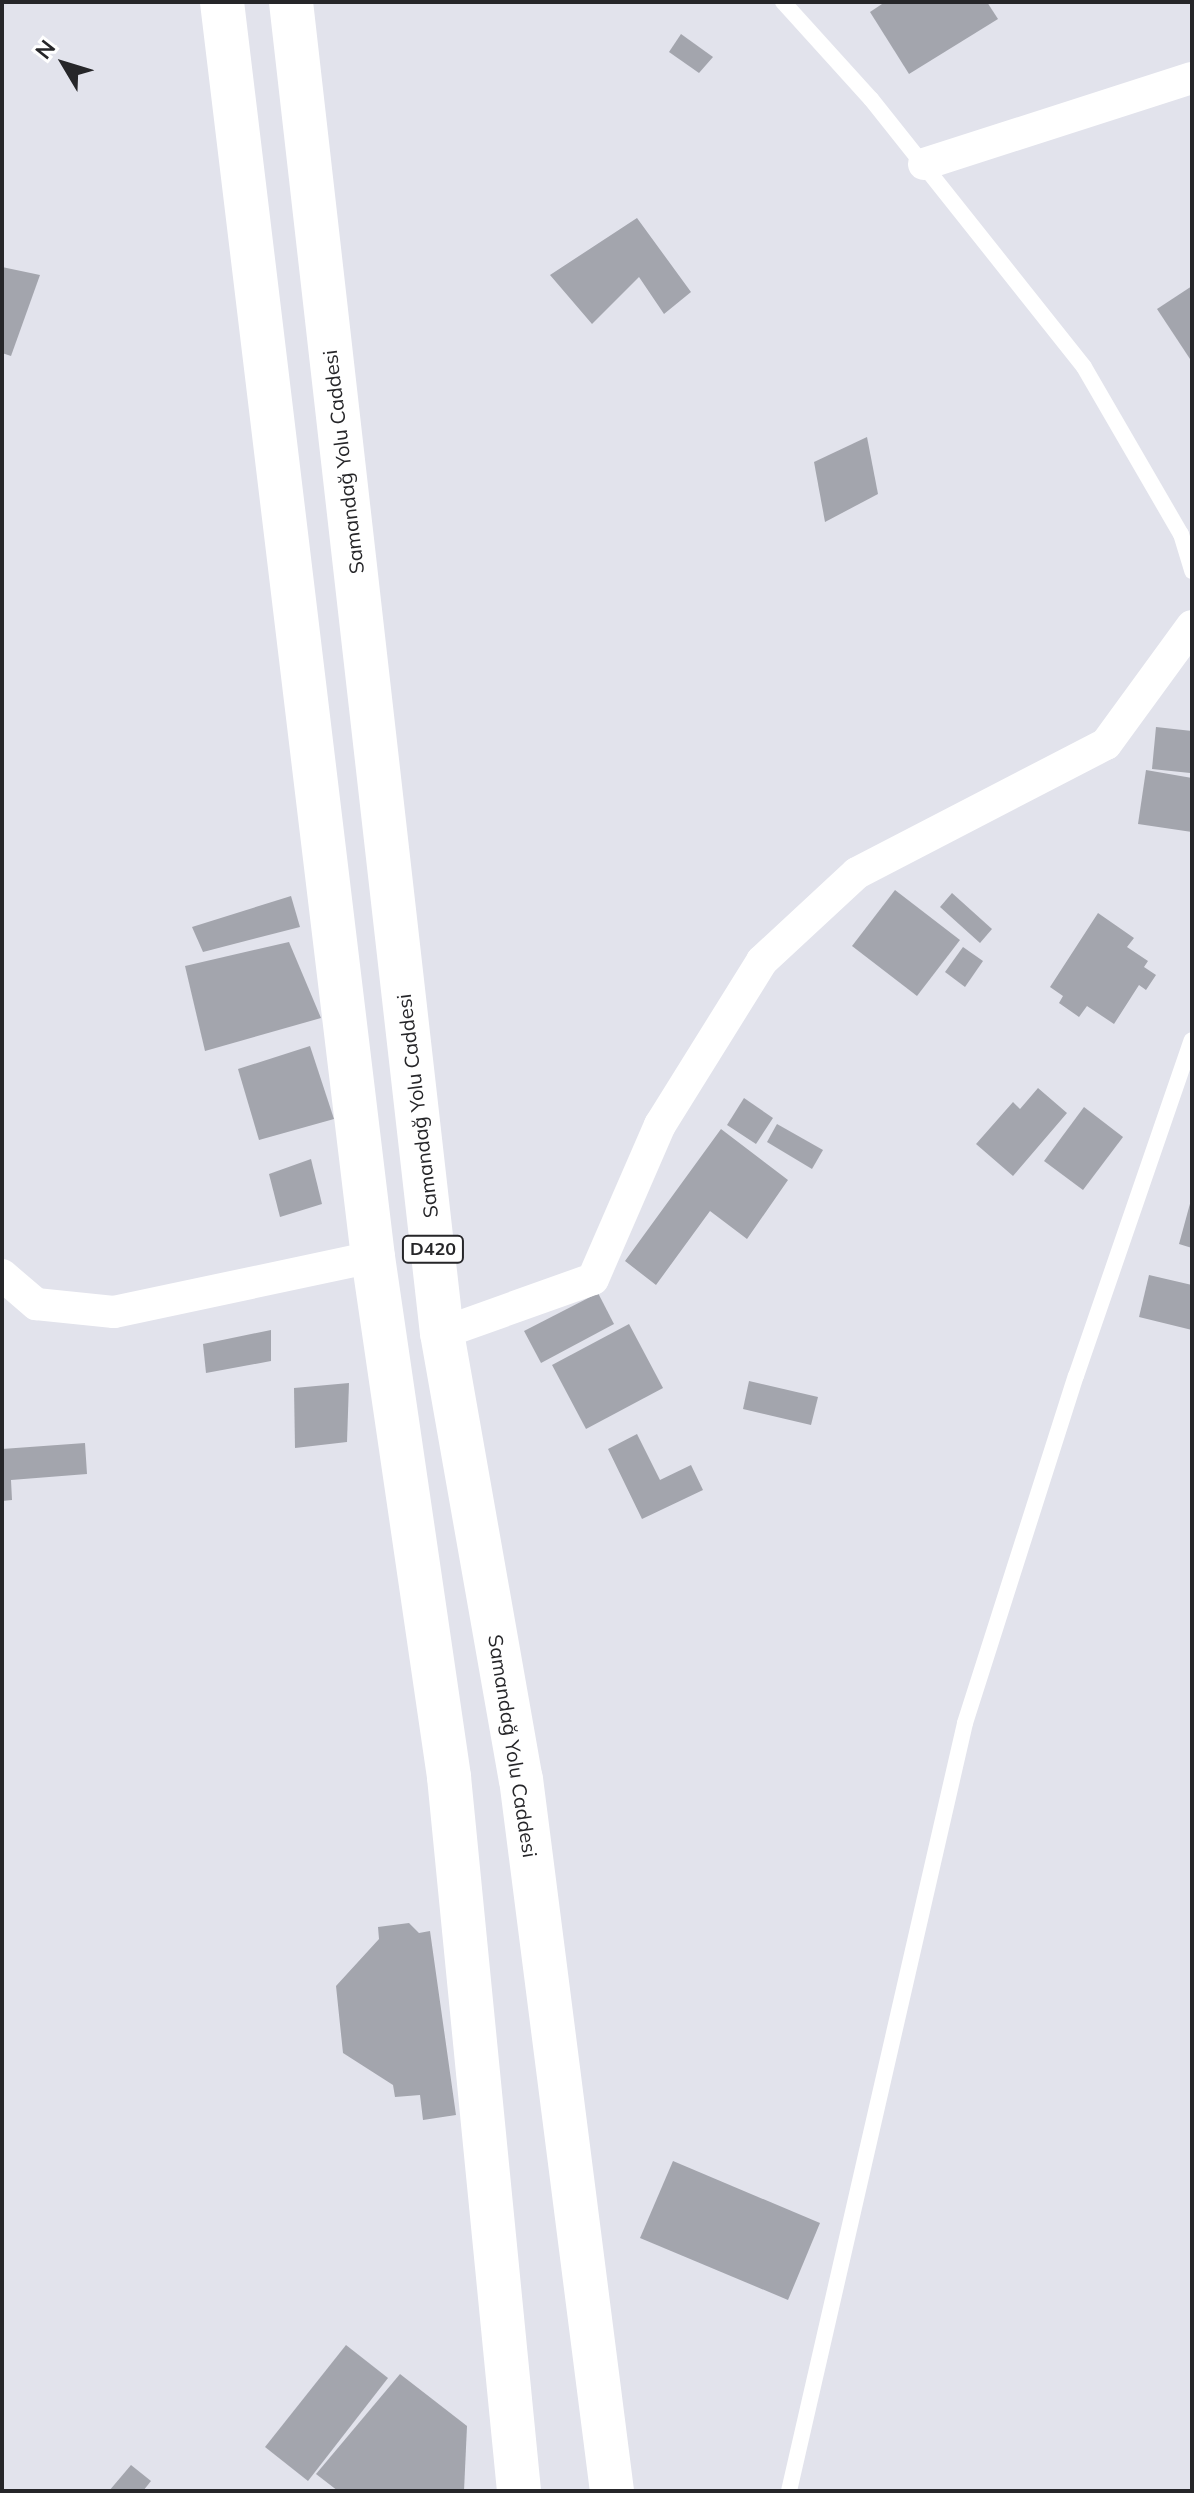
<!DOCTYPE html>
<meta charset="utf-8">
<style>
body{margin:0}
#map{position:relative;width:1194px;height:2493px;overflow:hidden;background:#e2e3ec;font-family:Mulish,sans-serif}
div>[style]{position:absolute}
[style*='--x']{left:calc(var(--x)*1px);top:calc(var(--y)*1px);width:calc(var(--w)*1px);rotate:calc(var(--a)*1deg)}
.building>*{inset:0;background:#a3a5ad}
.service>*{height:16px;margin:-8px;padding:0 8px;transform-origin:8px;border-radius:8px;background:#fff}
.minor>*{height:32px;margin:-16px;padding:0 16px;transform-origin:16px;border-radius:16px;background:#fff}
.trunk>*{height:44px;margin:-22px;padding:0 22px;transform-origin:22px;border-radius:22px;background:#fff}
span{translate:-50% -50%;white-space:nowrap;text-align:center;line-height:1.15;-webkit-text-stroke:7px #fff;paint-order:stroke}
.shield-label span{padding:2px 6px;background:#fff;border:2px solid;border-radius:6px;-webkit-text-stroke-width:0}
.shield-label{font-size:18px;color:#262629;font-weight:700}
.street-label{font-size:20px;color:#262629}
.frame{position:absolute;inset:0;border:4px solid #262629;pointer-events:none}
.north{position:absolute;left:24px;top:24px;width:80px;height:80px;-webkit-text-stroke:6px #fff;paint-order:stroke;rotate:308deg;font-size:22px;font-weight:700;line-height:32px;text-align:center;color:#262629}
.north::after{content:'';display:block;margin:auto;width:28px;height:36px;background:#262629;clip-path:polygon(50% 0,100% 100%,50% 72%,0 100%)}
</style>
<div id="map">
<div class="building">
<div style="clip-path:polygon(885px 2px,987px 2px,998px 19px,909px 74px,870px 12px)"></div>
<div style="clip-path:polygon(681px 34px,713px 57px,699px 73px,669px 52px)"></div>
<div style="clip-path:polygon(637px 218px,691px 292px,664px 314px,639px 277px,592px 324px,550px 275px)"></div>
<div style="clip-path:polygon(2px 267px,40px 275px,11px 356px,2px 353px)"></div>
<div style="clip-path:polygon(1192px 286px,1192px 362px,1157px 309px)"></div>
<div style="clip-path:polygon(867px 437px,878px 494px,825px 522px,814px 462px)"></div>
<div style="clip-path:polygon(1156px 727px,1192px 731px,1190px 773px,1152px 769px)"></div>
<div style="clip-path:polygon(1146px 770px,1192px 778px,1192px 832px,1138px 824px)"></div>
<div style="clip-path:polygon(895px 890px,960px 940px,917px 996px,852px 946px)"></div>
<div style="clip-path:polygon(952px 893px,992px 929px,980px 943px,940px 907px)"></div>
<div style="clip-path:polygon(291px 896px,300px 927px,203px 952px,192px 927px)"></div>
<div style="clip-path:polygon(1098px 913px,1134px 938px,1127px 947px,1148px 961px,1144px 967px,1156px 975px,1146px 990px,1139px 985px,1114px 1024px,1087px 1006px,1079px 1017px,1059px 1003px,1063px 996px,1050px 987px)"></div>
<div style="clip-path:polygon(289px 942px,321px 1018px,205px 1051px,185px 966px)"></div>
<div style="clip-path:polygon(963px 947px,983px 961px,965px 987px,945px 972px)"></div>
<div style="clip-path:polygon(310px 1046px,334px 1119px,259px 1140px,238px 1069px)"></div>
<div style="clip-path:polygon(1038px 1088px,1067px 1113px,1013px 1176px,976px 1144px,1013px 1102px,1020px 1109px)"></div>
<div style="clip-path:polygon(744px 1098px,773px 1118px,756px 1144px,727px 1125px)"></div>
<div style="clip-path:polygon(1084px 1107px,1123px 1137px,1083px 1190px,1044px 1161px)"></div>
<div style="clip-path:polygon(777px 1124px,823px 1150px,812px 1169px,767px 1142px)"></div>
<div style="clip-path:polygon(721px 1129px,788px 1180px,747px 1239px,710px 1211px,656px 1285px,625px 1261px)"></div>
<div style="clip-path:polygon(311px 1159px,322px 1204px,280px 1217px,269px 1174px)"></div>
<div style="clip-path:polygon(1191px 1200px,1192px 1200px,1192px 1248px,1179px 1244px)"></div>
<div style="clip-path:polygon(1149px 1275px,1192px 1285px,1192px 1330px,1139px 1317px)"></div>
<div style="clip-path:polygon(598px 1293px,614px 1324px,541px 1363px,524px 1331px)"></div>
<div style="clip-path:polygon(629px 1324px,663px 1388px,586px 1429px,552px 1365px)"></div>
<div style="clip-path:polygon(271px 1330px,271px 1361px,206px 1373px,203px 1344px)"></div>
<div style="clip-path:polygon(749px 1381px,818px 1397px,811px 1425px,743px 1409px)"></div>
<div style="clip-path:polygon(349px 1383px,347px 1442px,295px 1448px,294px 1388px)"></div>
<div style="clip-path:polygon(637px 1434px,660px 1480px,691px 1465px,703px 1490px,642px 1519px,608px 1449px)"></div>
<div style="clip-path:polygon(85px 1443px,87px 1474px,11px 1480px,12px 1500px,2px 1501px,2px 1449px)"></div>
<div style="clip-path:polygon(409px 1923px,419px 1933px,430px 1931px,456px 2115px,423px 2120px,420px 2095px,395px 2097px,393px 2085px,343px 2053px,336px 1986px,379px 1939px,378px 1927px)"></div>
<div style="clip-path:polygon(673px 2161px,820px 2223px,788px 2300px,640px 2238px)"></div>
<div style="clip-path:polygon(346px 2345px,388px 2378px,308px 2481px,265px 2447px)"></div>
<div style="clip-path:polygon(400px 2374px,467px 2426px,464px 2491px,338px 2491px,316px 2474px)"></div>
<div style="clip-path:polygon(131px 2465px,151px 2481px,143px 2491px,109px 2491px)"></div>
</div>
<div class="service">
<div style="--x:783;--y:2;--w:131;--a:47.8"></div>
<div style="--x:871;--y:99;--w:342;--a:51.5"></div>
<div style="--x:1084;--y:367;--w:193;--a:59.9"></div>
<div style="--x:1181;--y:534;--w:39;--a:73"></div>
<div style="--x:789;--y:2491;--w:788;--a:-77.09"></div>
<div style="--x:965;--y:1723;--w:364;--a:-72.3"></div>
<div style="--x:1076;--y:1376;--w:355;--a:-71"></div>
</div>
<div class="minor">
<div style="--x:924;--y:164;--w:281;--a:-17.8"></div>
<div style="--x:2;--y:1275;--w:45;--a:40.5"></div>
<div style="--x:36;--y:1304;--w:78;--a:5.9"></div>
<div style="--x:114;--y:1312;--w:265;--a:-12"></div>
<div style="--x:442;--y:1333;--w:160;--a:-19.7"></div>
<div style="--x:593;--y:1279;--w:168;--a:-66.5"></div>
<div style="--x:660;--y:1125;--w:193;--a:-58.1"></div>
<div style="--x:762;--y:961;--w:129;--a:-42.8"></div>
<div style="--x:857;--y:873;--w:280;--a:-27.4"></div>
<div style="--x:1106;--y:744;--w:146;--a:-53.9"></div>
</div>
<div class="trunk">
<div style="--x:222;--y:2;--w:1264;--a:83.14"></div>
<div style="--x:373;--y:1257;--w:526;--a:81.68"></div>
<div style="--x:449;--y:1777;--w:717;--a:84.4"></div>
<div style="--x:291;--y:2;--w:1340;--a:83.53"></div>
<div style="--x:442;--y:1333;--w:453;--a:80"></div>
<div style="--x:521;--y:1779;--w:718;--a:82.72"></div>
</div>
<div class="shield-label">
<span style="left:433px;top:1249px">D420</span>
</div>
<div class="street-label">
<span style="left:343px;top:462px;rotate:-97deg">Samandağ Yolu Caddesi</span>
<span style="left:417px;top:1106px;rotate:-97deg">Samandağ Yolu Caddesi</span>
<span style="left:513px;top:1746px;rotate:81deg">Samandağ Yolu Caddesi</span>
</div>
<div class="frame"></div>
<div class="north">N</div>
</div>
